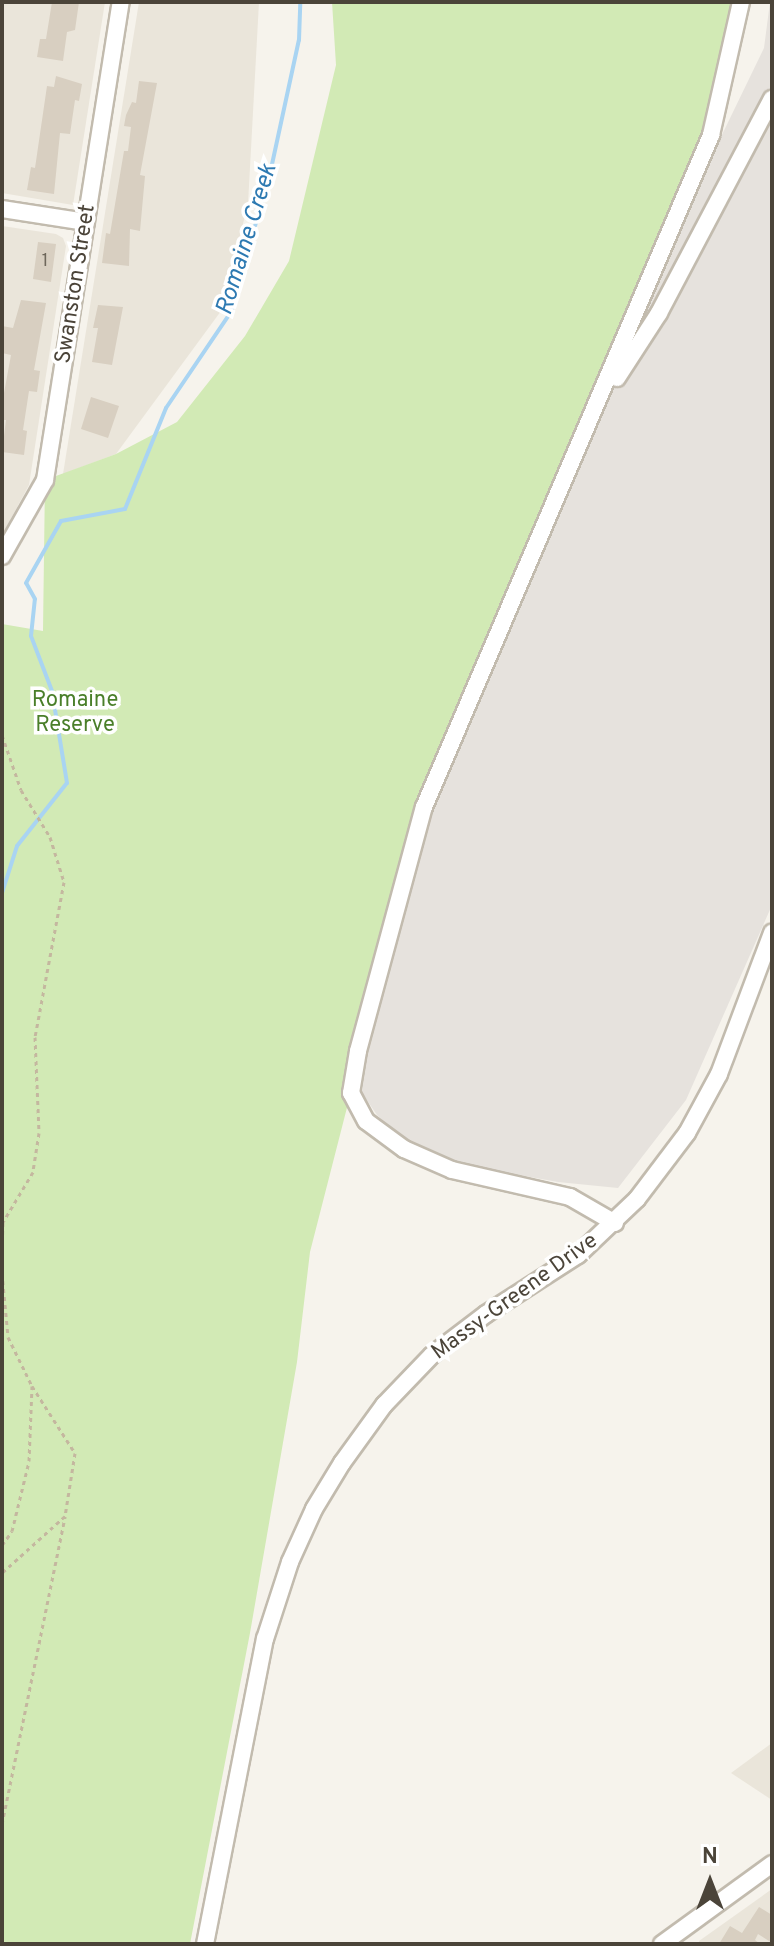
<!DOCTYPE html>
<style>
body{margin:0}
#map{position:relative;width:774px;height:1946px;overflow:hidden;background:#f6f3ec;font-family:Overpass,sans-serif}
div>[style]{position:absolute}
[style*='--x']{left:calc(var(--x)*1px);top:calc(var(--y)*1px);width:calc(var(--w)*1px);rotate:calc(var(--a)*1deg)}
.residential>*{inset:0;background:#eae5da}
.industrial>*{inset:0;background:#e6e2dd}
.green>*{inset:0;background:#d2eab5}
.stream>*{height:4px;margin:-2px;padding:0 2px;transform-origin:2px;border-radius:2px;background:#a9d4f2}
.building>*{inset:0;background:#d8cfc1}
.path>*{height:3px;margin-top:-1.5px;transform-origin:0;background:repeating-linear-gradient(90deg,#c4b79f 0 4px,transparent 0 8px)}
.roads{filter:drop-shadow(2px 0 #c2bbae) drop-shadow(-2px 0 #c2bbae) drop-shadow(0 2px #c2bbae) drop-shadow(0 -2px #c2bbae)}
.minor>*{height:16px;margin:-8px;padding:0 8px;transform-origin:8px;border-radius:8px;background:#fff}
span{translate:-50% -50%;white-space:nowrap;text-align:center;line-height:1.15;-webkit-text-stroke:7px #fff;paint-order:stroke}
.number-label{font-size:18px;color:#6e675b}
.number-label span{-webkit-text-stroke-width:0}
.street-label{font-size:22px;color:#4b4439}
.park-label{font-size:22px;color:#4a7f2a}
.water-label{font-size:24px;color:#2e7ab2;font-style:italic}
.frame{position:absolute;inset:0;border:4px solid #4b4439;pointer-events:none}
.north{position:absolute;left:670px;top:1842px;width:80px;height:80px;-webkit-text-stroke:6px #fff;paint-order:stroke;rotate:0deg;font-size:22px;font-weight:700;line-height:32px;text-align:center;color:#4b4439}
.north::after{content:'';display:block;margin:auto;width:28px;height:36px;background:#4b4439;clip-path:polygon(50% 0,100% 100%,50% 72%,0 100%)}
</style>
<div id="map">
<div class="residential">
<div style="clip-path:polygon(2px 2px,105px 2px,73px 205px,2px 193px)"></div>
<div style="clip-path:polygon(139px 2px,259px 2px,248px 204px,221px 311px,116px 454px,63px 474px)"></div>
<div style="clip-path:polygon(2px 226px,56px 234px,63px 238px,66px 246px,29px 485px,2px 535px)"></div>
<div style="clip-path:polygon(772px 1743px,772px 1800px,731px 1773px)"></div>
<div style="clip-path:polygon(772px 1889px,772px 1944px,699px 1944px,699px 1941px)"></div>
</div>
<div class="industrial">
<div style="clip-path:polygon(770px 2px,772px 905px,686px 1100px,618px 1188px,558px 1182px,457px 1164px,410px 1145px,377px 1115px,360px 1090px,358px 1051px,424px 807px,687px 207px,764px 48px)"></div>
</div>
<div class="green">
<div style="clip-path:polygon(332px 2px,741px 2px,711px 135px,424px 807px,310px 1252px,297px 1362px,250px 1633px,190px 1944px,2px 1944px,2px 624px,43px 631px,45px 480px,116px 454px,177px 422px,245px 336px,289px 261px,336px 65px)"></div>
</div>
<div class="stream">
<div style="--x:2;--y:893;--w:49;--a:-72.3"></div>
<div style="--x:17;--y:846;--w:80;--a:-51.6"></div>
<div style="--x:67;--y:783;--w:93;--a:-99.3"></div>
<div style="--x:52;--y:691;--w:59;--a:-110.9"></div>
<div style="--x:31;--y:636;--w:37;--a:-84"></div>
<div style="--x:35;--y:599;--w:18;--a:-119"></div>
<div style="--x:26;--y:583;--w:71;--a:-60.6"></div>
<div style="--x:61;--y:521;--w:65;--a:-10.6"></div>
<div style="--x:125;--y:509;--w:109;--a:-67.9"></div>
<div style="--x:166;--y:408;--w:116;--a:-55.9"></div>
<div style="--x:231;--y:312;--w:148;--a:-74.4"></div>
<div style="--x:271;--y:169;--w:132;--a:-77.8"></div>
<div style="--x:299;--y:40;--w:38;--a:-88"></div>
</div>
<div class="building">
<div style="clip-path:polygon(52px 2px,79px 2px,75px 30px,67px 32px,63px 61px,37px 57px,40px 39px,46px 39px)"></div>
<div style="clip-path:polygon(56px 76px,82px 84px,79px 101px,75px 100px,70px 134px,60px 133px,54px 194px,27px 190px,31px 167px,35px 168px,47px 86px,54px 87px)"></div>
<div style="clip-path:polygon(139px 81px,157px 83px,140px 175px,145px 176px,140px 231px,130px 229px,129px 266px,102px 263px,106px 233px,110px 234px,124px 151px,128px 151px,131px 127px,124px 126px,126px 115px,132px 102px,136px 103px)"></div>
<div style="clip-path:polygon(38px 242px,56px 244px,51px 282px,33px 279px)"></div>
<div style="clip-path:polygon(21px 300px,46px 303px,34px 370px,40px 371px,37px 392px,29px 391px,23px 430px,27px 431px,24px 455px,2px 452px,6px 420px,2px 420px,2px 404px,11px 355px,2px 353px,2px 326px,13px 328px)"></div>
<div style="clip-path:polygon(98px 305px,123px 307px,112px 365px,92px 362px,98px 328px,93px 328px)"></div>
<div style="clip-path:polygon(91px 397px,119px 406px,108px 438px,81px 429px)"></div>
<div style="clip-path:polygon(759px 1907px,772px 1915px,772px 1943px,758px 1934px,755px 1940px,760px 1944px,719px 1944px,730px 1926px,742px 1933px)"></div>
</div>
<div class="path">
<div style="--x:2;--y:735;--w:58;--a:70.9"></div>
<div style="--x:21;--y:790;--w:55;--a:58.3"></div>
<div style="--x:50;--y:837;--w:47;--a:72.7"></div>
<div style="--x:64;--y:882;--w:158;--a:100.6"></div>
<div style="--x:35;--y:1037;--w:96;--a:87.6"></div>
<div style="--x:39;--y:1133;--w:39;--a:99"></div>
<div style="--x:33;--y:1172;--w:58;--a:121"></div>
<div style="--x:3;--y:1222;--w:26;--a:92"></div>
<div style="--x:2;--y:1273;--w:64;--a:84.6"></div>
<div style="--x:8;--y:1337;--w:55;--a:63.9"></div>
<div style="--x:32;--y:1386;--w:80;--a:57.3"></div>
<div style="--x:75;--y:1453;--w:64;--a:99"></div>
<div style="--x:65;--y:1516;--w:85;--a:137.9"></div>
<div style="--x:2;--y:1545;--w:17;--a:-54"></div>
<div style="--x:12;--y:1531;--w:72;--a:-76.3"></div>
<div style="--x:29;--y:1461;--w:75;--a:-87.7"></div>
<div style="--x:2;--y:1824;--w:314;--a:-78.4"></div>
</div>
<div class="roads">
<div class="minor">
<div style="--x:2;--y:209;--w:85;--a:8.8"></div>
<div style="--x:617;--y:378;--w:77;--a:-57.1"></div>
<div style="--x:659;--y:313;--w:242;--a:-62.2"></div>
<div style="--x:2;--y:556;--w:87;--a:-60.5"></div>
<div style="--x:45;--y:480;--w:484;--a:-81"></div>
<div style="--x:615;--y:1223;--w:52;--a:-150"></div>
<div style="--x:570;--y:1197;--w:121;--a:-167.1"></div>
<div style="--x:452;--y:1170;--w:52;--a:-156.4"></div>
<div style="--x:404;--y:1149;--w:47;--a:-143.6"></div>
<div style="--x:366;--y:1121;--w:32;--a:-118"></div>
<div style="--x:351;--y:1093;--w:43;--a:-80.5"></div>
<div style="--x:358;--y:1051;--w:253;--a:-74.9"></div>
<div style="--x:424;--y:807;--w:731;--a:-66.87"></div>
<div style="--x:711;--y:135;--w:136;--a:-77.3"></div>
<div style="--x:205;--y:1944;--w:311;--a:-78.9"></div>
<div style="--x:265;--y:1639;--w:81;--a:-72"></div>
<div style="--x:290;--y:1562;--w:58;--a:-65.6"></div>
<div style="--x:314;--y:1509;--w:54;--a:-58.7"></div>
<div style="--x:342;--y:1463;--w:72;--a:-54.1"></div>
<div style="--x:384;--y:1405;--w:69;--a:-46.2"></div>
<div style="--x:432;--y:1355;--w:68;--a:-37.2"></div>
<div style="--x:486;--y:1314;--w:109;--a:-32.7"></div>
<div style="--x:578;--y:1255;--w:81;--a:-43.5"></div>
<div style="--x:637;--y:1199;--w:83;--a:-52.9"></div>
<div style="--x:687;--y:1133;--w:67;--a:-61.5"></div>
<div style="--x:719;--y:1074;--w:151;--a:-69.4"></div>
<div style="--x:662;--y:1944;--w:136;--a:-36"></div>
</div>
</div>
<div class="number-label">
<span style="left:45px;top:262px">1</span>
</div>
<div class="street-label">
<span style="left:76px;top:284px;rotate:-81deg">Swanston Street</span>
<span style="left:515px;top:1297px;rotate:-36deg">Massy-Greene Drive</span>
</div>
<div class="park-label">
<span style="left:75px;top:713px">Romaine<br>Reserve</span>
</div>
<div class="water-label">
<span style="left:248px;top:240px;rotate:-73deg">Romaine Creek</span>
</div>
<div class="frame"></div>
<div class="north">N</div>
</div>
